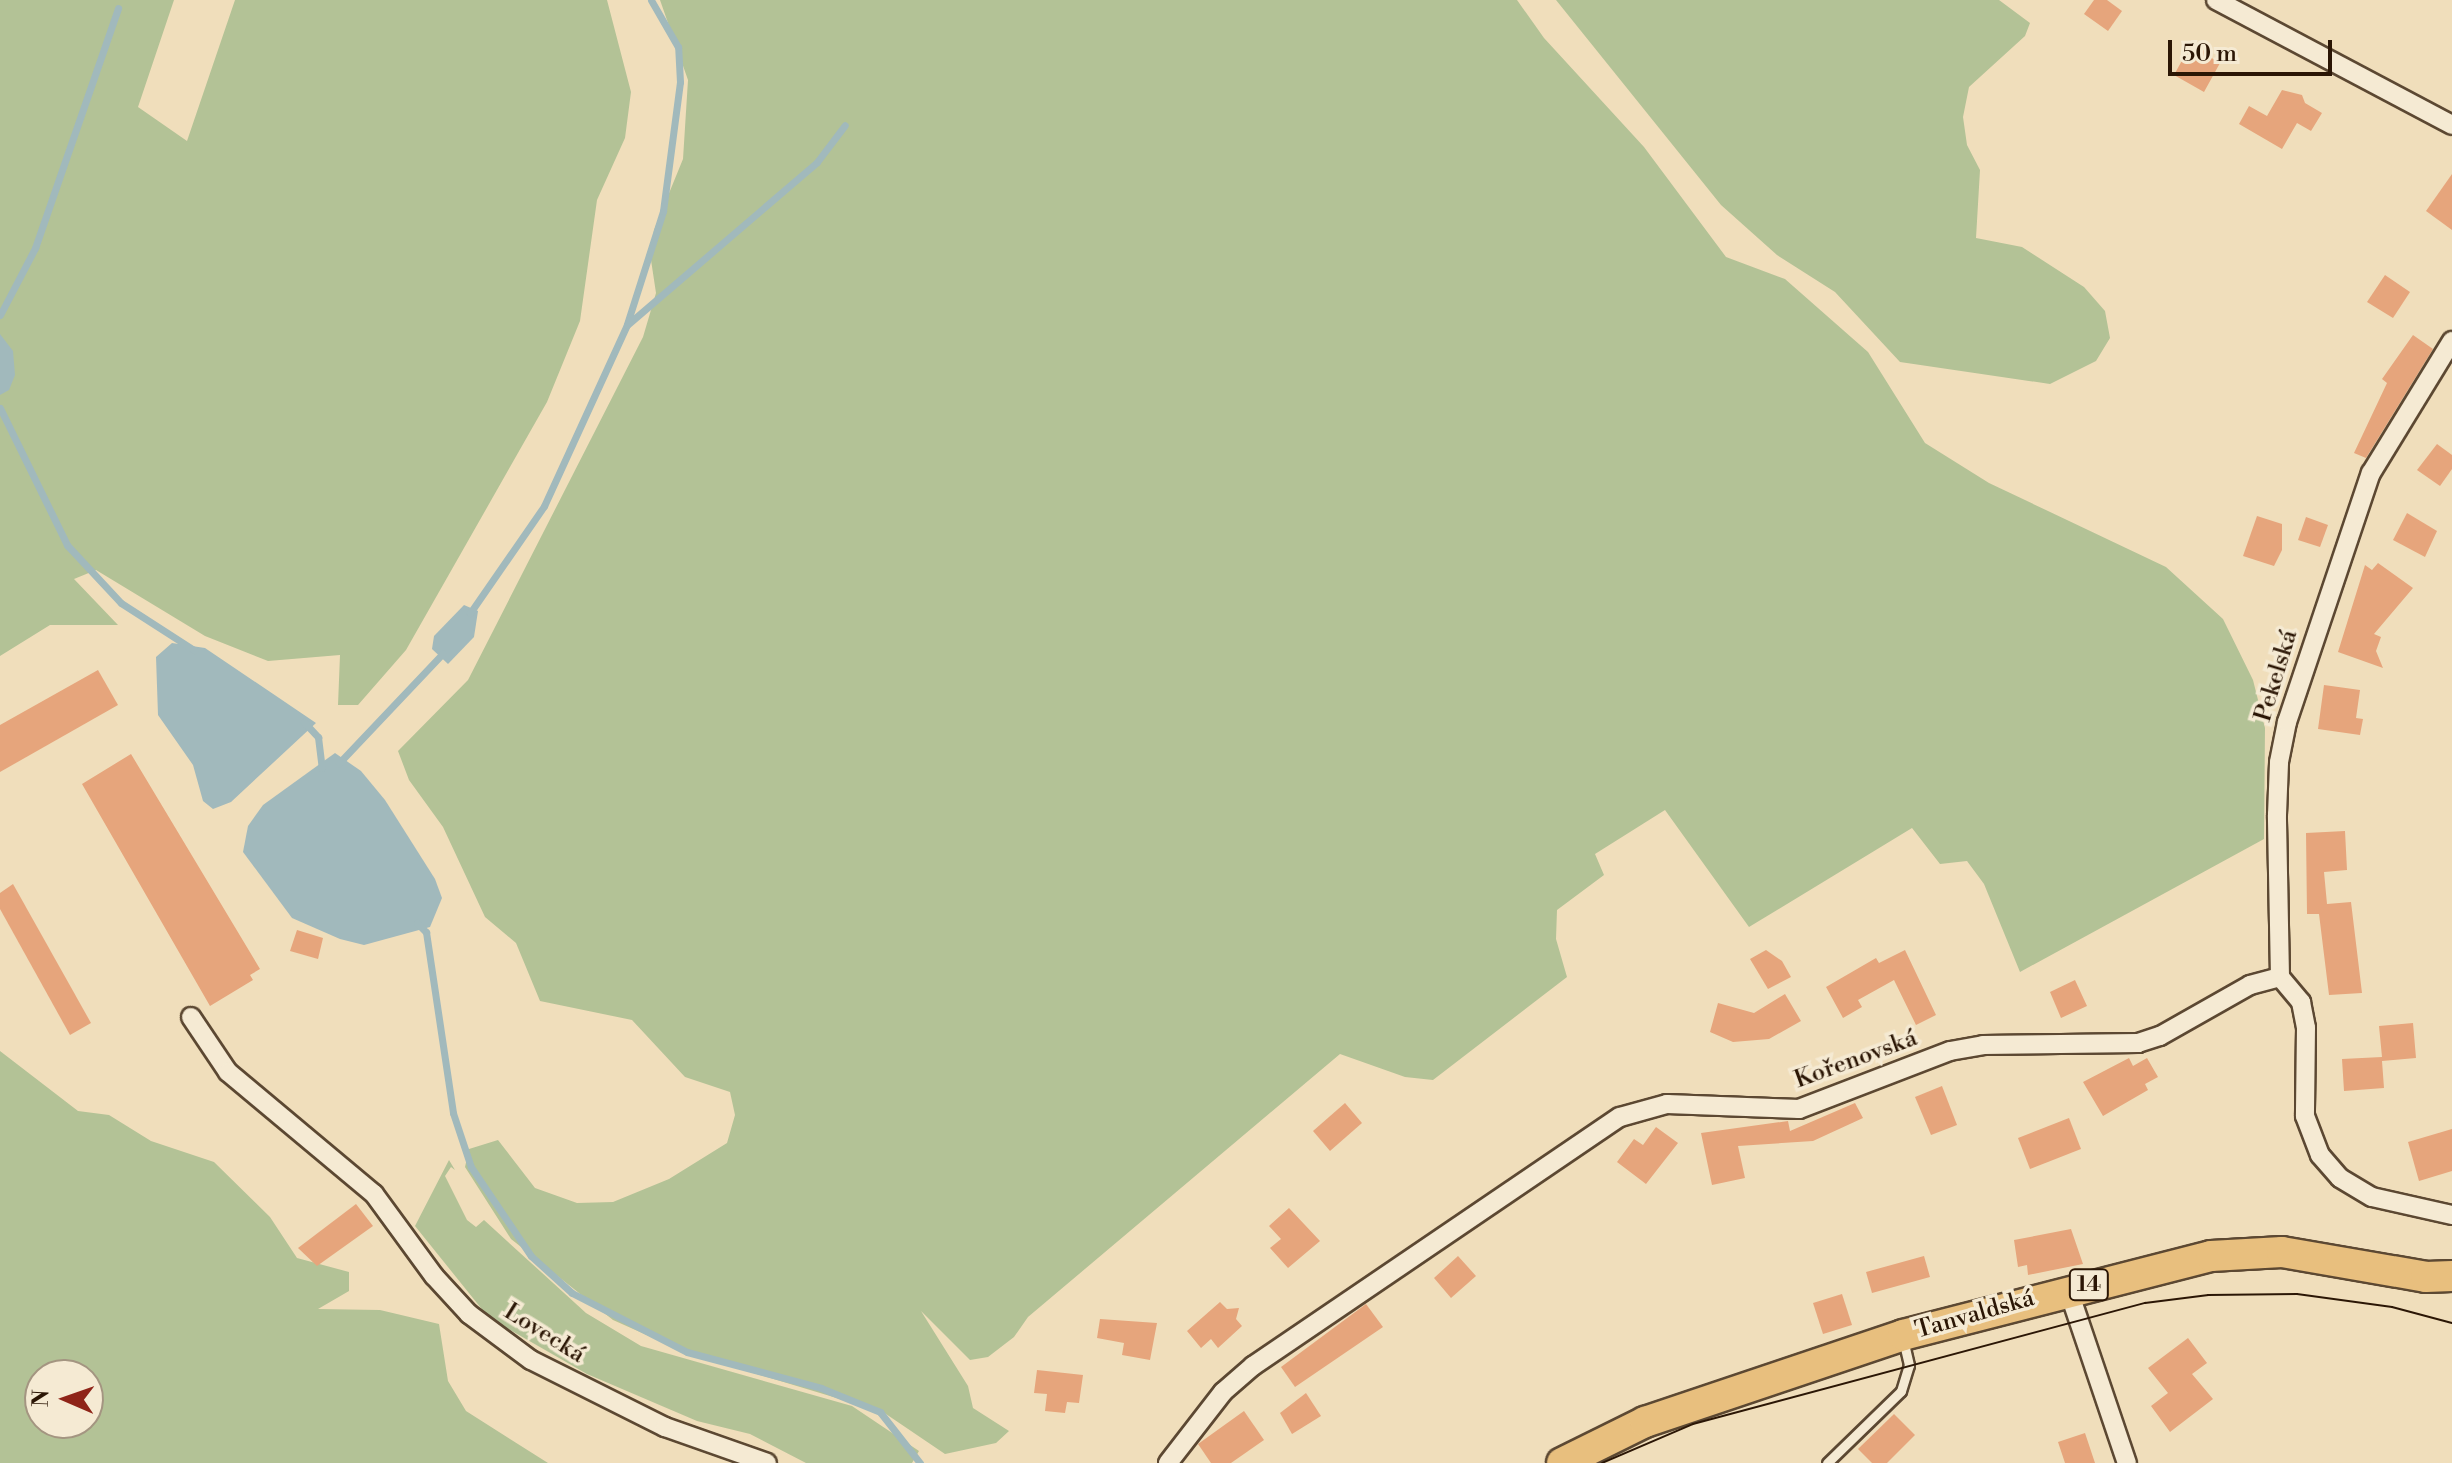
<!DOCTYPE html>
<meta charset="utf-8">
<style>
body{margin:0}
#map{position:relative;width:2452px;height:1463px;overflow:hidden;background:#f0debb;font-family:"Libre Bodoni",serif}
div>[style]{position:absolute}
[style*='--x']{left:calc(var(--x)*1px);top:calc(var(--y)*1px);width:calc(var(--w)*1px);rotate:calc(var(--a)*1deg)}
.green>*{inset:0;background:#b3c296}
.water>*{inset:0;background:#a1b9bc}
.stream>*{height:7px;margin:-3.5px;padding:0 3.5px;transform-origin:3.5px;border-radius:3.5px;background:#a1b9bc}
.building>*{inset:0;background:#e6a57c}
.roads{filter:drop-shadow(2px 0 #5c4832) drop-shadow(-2px 0 #5c4832) drop-shadow(0 2px #5c4832) drop-shadow(0 -2px #5c4832)}
.service>*{height:9px;margin:-4.5px;padding:0 4.5px;transform-origin:4.5px;border-radius:4.5px;background:#f5ead3}
.minor>*{height:18px;margin:-9px;padding:0 9px;transform-origin:9px;border-radius:9px;background:#f5ead3}
.primary>*{height:30px;margin:-15px;padding:0 15px;transform-origin:15px;border-radius:15px;background:#e8bf7e}
.tram>*{height:2px;margin:-1px;padding:0 1px;transform-origin:1px;border-radius:1px;background:#2b1605}
span{translate:-50% -50%;white-space:nowrap;text-align:center;line-height:1.15;-webkit-text-stroke:7px #f5ead3;paint-order:stroke}
.shield-label span{padding:2px 6px;background:#f5ead3;border:2px solid;border-radius:6px;-webkit-text-stroke-width:0}
.shield-label{font-size:22px;color:#2b1605;font-weight:700}
.street-label{font-size:24px;color:#2b1605}
.north{position:absolute;left:24px;top:1359px;width:80px;height:80px;box-sizing:border-box;background:#f5ead3;border:2px solid #a49581;border-radius:50%;rotate:272deg;font-size:22px;font-weight:700;line-height:32px;text-align:center;color:#2b1605}
.north::after{content:'';display:block;margin:auto;width:28px;height:36px;background:#8f2418;clip-path:polygon(50% 0,100% 100%,50% 72%,0 100%)}
.scale{position:absolute;left:2168px;top:40px;width:164px;height:36px;box-sizing:border-box;border:4px solid #2b1605;border-top:0;padding-left:10px;font-size:24px;line-height:28px;white-space:nowrap;color:#2b1605;-webkit-text-stroke:6px #f5ead3;paint-order:stroke}
</style>
<div id="map">
<div class="green">
<div style="clip-path:polygon(0 0,174px 0,138px 107px,187px 141px,235px 0,607px 0,631px 92px,625px 138px,597px 200px,580px 321px,547px 402px,406px 650px,358px 705px,338px 705px,340px 655px,268px 661px,205px 636px,96px 570px,74px 579px,118px 625px,50px 625px,0 656px)"></div>
<div style="clip-path:polygon(660px 0,1517px 0,1544px 38px,1644px 147px,1726px 257px,1785px 279px,1868px 352px,1925px 443px,1989px 483px,2166px 567px,2223px 619px,2253px 680px,2265px 728px,2264px 839px,2020px 972px,1984px 884px,1967px 861px,1940px 864px,1912px 828px,1749px 927px,1665px 810px,1595px 854px,1604px 875px,1557px 910px,1556px 939px,1567px 977px,1433px 1080px,1405px 1077px,1340px 1054px,1028px 1317px,1014px 1337px,988px 1357px,970px 1360px,921px 1311px,968px 1386px,973px 1408px,1009px 1431px,996px 1443px,945px 1454px,883px 1412px,687px 1353px,613px 1320px,511px 1239px,465px 1167px,469px 1149px,498px 1140px,535px 1188px,577px 1203px,613px 1202px,669px 1179px,727px 1143px,735px 1115px,730px 1092px,685px 1077px,632px 1020px,540px 1001px,516px 943px,485px 917px,443px 827px,409px 780px,398px 751px,468px 680px,643px 337px,656px 293px,651px 260px,654px 230px,683px 159px,688px 80px)"></div>
<div style="clip-path:polygon(1556px 0,1999px 0,2030px 23px,2025px 36px,1969px 87px,1963px 117px,1967px 145px,1980px 170px,1976px 238px,2022px 247px,2084px 287px,2105px 311px,2110px 338px,2096px 361px,2050px 384px,1900px 362px,1835px 292px,1777px 255px,1721px 205px)"></div>
<div style="clip-path:polygon(evenodd,0 1051px,78px 1111px,109px 1115px,151px 1141px,214px 1162px,270px 1217px,297px 1258px,349px 1272px,349px 1291px,318px 1309px,380px 1310px,439px 1324px,448px 1381px,466px 1411px,548px 1463px,0 1463px,0 1051px,40px 1375px,88px 1375px,88px 1423px,40px 1423px,40px 1375px)"></div>
<div style="clip-path:polygon(449px 1160px,455px 1170px,451px 1167px,445px 1176px,467px 1220px,476px 1227px,484px 1220px,586px 1313px,641px 1346px,852px 1406px,919px 1451px,912px 1463px,806px 1463px,750px 1434px,697px 1421px,587px 1374px,489px 1318px,415px 1226px)"></div>
</div>
<div class="water">
<div style="clip-path:polygon(0 334px,13px 351px,15px 375px,9px 390px,0 395px)"></div>
<div style="clip-path:polygon(464px 605px,478px 611px,474px 637px,448px 664px,432px 649px,434px 636px)"></div>
<div style="clip-path:polygon(172px 643px,205px 648px,316px 723px,231px 802px,213px 809px,203px 801px,193px 765px,158px 715px,156px 657px)"></div>
<div style="clip-path:polygon(335px 753px,361px 771px,385px 800px,435px 879px,442px 898px,430px 927px,364px 945px,340px 939px,292px 918px,243px 852px,248px 826px,263px 805px)"></div>
</div>
<div class="stream">
<div style="--x:0;--y:315;--w:76;--a:-62.4"></div>
<div style="--x:35;--y:248;--w:254;--a:-70.9"></div>
<div style="--x:627;--y:324;--w:119;--a:-72.3"></div>
<div style="--x:663;--y:211;--w:130;--a:-82.5"></div>
<div style="--x:680;--y:82;--w:35;--a:-93"></div>
<div style="--x:678;--y:47;--w:54;--a:-119.9"></div>
<div style="--x:0;--y:408;--w:153;--a:63.9"></div>
<div style="--x:67;--y:545;--w:79;--a:47"></div>
<div style="--x:121;--y:603;--w:87;--a:32.8"></div>
<div style="--x:470;--y:613;--w:130;--a:-55.3"></div>
<div style="--x:544;--y:506;--w:199;--a:-65.4"></div>
<div style="--x:627;--y:325;--w:250;--a:-40.6"></div>
<div style="--x:817;--y:162;--w:46;--a:-52.9"></div>
<div style="--x:304;--y:722;--w:21;--a:47"></div>
<div style="--x:318;--y:737;--w:31;--a:83"></div>
<div style="--x:339;--y:763;--w:151;--a:-46.6"></div>
<div style="--x:417;--y:923;--w:13;--a:45"></div>
<div style="--x:426;--y:932;--w:183;--a:81.5"></div>
<div style="--x:453;--y:1113;--w:57;--a:71.6"></div>
<div style="--x:471;--y:1167;--w:107;--a:56"></div>
<div style="--x:531;--y:1256;--w:55;--a:42.1"></div>
<div style="--x:572;--y:1293;--w:129;--a:27.2"></div>
<div style="--x:687;--y:1352;--w:139;--a:15"></div>
<div style="--x:821;--y:1388;--w:64;--a:22.1"></div>
<div style="--x:880;--y:1412;--w:65;--a:51.9"></div>
</div>
<div class="building">
<div style="clip-path:polygon(2094px 0,2107px 0,2122px 11px,2108px 31px,2084px 14px)"></div>
<div style="clip-path:polygon(2190px 46px,2200px 52px,2210px 47px,2210px 57px,2220px 63px,2204px 92px,2174px 75px)"></div>
<div style="clip-path:polygon(2282px 90px,2302px 95px,2305px 103px,2322px 113px,2311px 131px,2297px 123px,2282px 149px,2239px 124px,2249px 106px,2267px 116px)"></div>
<div style="clip-path:polygon(2452px 174px,2452px 230px,2426px 211px)"></div>
<div style="clip-path:polygon(2385px 275px,2410px 292px,2393px 318px,2367px 302px)"></div>
<div style="clip-path:polygon(2413px 335px,2433px 349px,2366px 458px,2354px 453px,2387px 383px,2382px 379px)"></div>
<div style="clip-path:polygon(2437px 444px,2452px 455px,2452px 469px,2440px 486px,2417px 470px)"></div>
<div style="clip-path:polygon(2407px 513px,2437px 531px,2425px 557px,2393px 540px)"></div>
<div style="clip-path:polygon(2257px 516px,2282px 524px,2282px 550px,2274px 566px,2243px 556px)"></div>
<div style="clip-path:polygon(2306px 517px,2328px 525px,2320px 547px,2298px 540px)"></div>
<div style="clip-path:polygon(2378px 563px,2413px 588px,2374px 634px,2381px 637px,2376px 651px,2383px 668px,2338px 652px,2365px 565px,2372px 570px)"></div>
<div style="clip-path:polygon(98px 670px,118px 705px,0 772px,0 725px)"></div>
<div style="clip-path:polygon(2324px 685px,2360px 690px,2356px 718px,2363px 719px,2360px 735px,2318px 729px)"></div>
<div style="clip-path:polygon(131px 754px,260px 969px,250px 975px,253px 980px,210px 1006px,82px 784px)"></div>
<div style="clip-path:polygon(2345px 831px,2347px 870px,2324px 872px,2327px 904px,2351px 902px,2362px 993px,2329px 995px,2319px 914px,2307px 914px,2306px 833px)"></div>
<div style="clip-path:polygon(13px 884px,91px 1023px,70px 1035px,0 909px,0 893px)"></div>
<div style="clip-path:polygon(297px 930px,323px 938px,318px 959px,290px 951px)"></div>
<div style="clip-path:polygon(1766px 950px,1782px 961px,1791px 977px,1768px 989px,1750px 959px)"></div>
<div style="clip-path:polygon(1905px 950px,1936px 1015px,1916px 1025px,1894px 980px,1858px 1000px,1862px 1007px,1843px 1018px,1826px 987px,1876px 958px,1879px 963px)"></div>
<div style="clip-path:polygon(2075px 980px,2087px 1006px,2061px 1018px,2050px 992px)"></div>
<div style="clip-path:polygon(1785px 994px,1801px 1021px,1769px 1039px,1733px 1042px,1710px 1032px,1718px 1003px,1754px 1013px)"></div>
<div style="clip-path:polygon(2413px 1023px,2416px 1058px,2382px 1061px,2384px 1088px,2344px 1091px,2342px 1059px,2382px 1057px,2379px 1026px)"></div>
<div style="clip-path:polygon(2129px 1058px,2133px 1066px,2147px 1058px,2158px 1077px,2145px 1084px,2148px 1090px,2103px 1116px,2083px 1082px)"></div>
<div style="clip-path:polygon(1942px 1086px,1957px 1125px,1931px 1135px,1915px 1097px)"></div>
<div style="clip-path:polygon(1345px 1103px,1362px 1123px,1330px 1151px,1313px 1131px)"></div>
<div style="clip-path:polygon(1855px 1103px,1863px 1118px,1813px 1141px,1738px 1146px,1745px 1178px,1712px 1185px,1701px 1133px,1788px 1121px,1790px 1131px)"></div>
<div style="clip-path:polygon(2069px 1118px,2081px 1149px,2030px 1169px,2018px 1138px)"></div>
<div style="clip-path:polygon(1656px 1127px,1678px 1143px,1646px 1184px,1617px 1162px,1634px 1139px,1643px 1145px)"></div>
<div style="clip-path:polygon(2452px 1129px,2452px 1171px,2419px 1181px,2408px 1142px)"></div>
<div style="clip-path:polygon(356px 1204px,373px 1226px,317px 1266px,298px 1248px)"></div>
<div style="clip-path:polygon(1289px 1208px,1320px 1241px,1288px 1268px,1270px 1248px,1281px 1239px,1269px 1226px)"></div>
<div style="clip-path:polygon(2071px 1229px,2083px 1264px,2028px 1275px,2027px 1265px,2018px 1267px,2014px 1240px)"></div>
<div style="clip-path:polygon(1458px 1256px,1476px 1276px,1451px 1298px,1434px 1278px)"></div>
<div style="clip-path:polygon(1924px 1256px,1930px 1277px,1872px 1293px,1866px 1272px)"></div>
<div style="clip-path:polygon(1842px 1294px,1852px 1325px,1823px 1334px,1813px 1303px)"></div>
<div style="clip-path:polygon(1220px 1302px,1227px 1309px,1239px 1308px,1236px 1319px,1242px 1326px,1218px 1348px,1211px 1339px,1201px 1348px,1187px 1331px)"></div>
<div style="clip-path:polygon(1366px 1304px,1383px 1327px,1295px 1387px,1281px 1367px)"></div>
<div style="clip-path:polygon(1100px 1319px,1157px 1323px,1150px 1360px,1122px 1355px,1124px 1343px,1097px 1338px)"></div>
<div style="clip-path:polygon(2188px 1338px,2207px 1363px,2192px 1374px,2213px 1399px,2170px 1432px,2151px 1406px,2168px 1393px,2148px 1368px)"></div>
<div style="clip-path:polygon(1037px 1370px,1083px 1375px,1079px 1403px,1067px 1402px,1065px 1413px,1045px 1411px,1047px 1394px,1034px 1393px)"></div>
<div style="clip-path:polygon(1306px 1393px,1321px 1416px,1292px 1434px,1280px 1413px)"></div>
<div style="clip-path:polygon(1244px 1411px,1264px 1440px,1231px 1463px,1211px 1463px,1198px 1444px)"></div>
<div style="clip-path:polygon(1894px 1414px,1915px 1435px,1887px 1463px,1872px 1463px,1858px 1449px)"></div>
<div style="clip-path:polygon(2085px 1433px,2095px 1463px,2065px 1463px,2058px 1442px)"></div>
</div>
<div class="roads">
<div class="service">
<div style="--x:1827;--y:1463;--w:103;--a:-44.2"></div>
<div style="--x:1901;--y:1391;--w:27;--a:-73"></div>
<div style="--x:1909;--y:1365;--w:27;--a:-103"></div>
</div>
<div class="minor">
<div style="--x:2216;--y:0;--w:267;--a:27.9"></div>
<div style="--x:2280;--y:977;--w:162;--a:-91.1"></div>
<div style="--x:2277;--y:815;--w:53;--a:-87.8"></div>
<div style="--x:2279;--y:762;--w:41;--a:-78.7"></div>
<div style="--x:2287;--y:722;--w:263;--a:-71.4"></div>
<div style="--x:2371;--y:473;--w:155;--a:-58.5"></div>
<div style="--x:2280;--y:977;--w:33;--a:50"></div>
<div style="--x:2301;--y:1002;--w:26;--a:79"></div>
<div style="--x:2306;--y:1028;--w:88;--a:90.7"></div>
<div style="--x:2305;--y:1116;--w:42;--a:69"></div>
<div style="--x:2320;--y:1155;--w:30;--a:49"></div>
<div style="--x:2340;--y:1178;--w:37;--a:31"></div>
<div style="--x:2372;--y:1197;--w:82;--a:12.7"></div>
<div style="--x:191;--y:1017;--w:66;--a:56.1"></div>
<div style="--x:228;--y:1072;--w:190;--a:39.9"></div>
<div style="--x:374;--y:1194;--w:102;--a:53.8"></div>
<div style="--x:434;--y:1276;--w:52;--a:47.4"></div>
<div style="--x:469;--y:1314;--w:77;--a:36.6"></div>
<div style="--x:531;--y:1360;--w:150;--a:26.6"></div>
<div style="--x:665;--y:1427;--w:108;--a:19.4"></div>
<div style="--x:2068;--y:1289;--w:184;--a:71.3"></div>
<div style="--x:1168;--y:1463;--w:90;--a:-52.2"></div>
<div style="--x:1223;--y:1392;--w:40;--a:-41"></div>
<div style="--x:1253;--y:1366;--w:443;--a:-34.2"></div>
<div style="--x:1620;--y:1117;--w:49;--a:-15.5"></div>
<div style="--x:1667;--y:1104;--w:132;--a:2.2"></div>
<div style="--x:1799;--y:1109;--w:162;--a:-21"></div>
<div style="--x:1950;--y:1051;--w:34;--a:-10"></div>
<div style="--x:1983;--y:1045;--w:155;--a:-0.7"></div>
<div style="--x:2138;--y:1043;--w:23;--a:-18"></div>
<div style="--x:2160;--y:1036;--w:103;--a:-29.5"></div>
<div style="--x:2250;--y:985;--w:31;--a:-15"></div>
</div>
<div class="primary">
<div style="--x:1562;--y:1463;--w:93;--a:-26.3"></div>
<div style="--x:1645;--y:1422;--w:272;--a:-18.6"></div>
<div style="--x:1903;--y:1335;--w:318;--a:-14.4"></div>
<div style="--x:2211;--y:1256;--w:71;--a:-3.2"></div>
<div style="--x:2282;--y:1252;--w:146;--a:9.8"></div>
<div style="--x:2426;--y:1277;--w:26;--a:-2"></div>
</div>
</div>
<div class="tram">
<div style="--x:1602;--y:1463;--w:99;--a:-23.2"></div>
<div style="--x:1693;--y:1424;--w:468;--a:-15"></div>
<div style="--x:2145;--y:1303;--w:64;--a:-7.2"></div>
<div style="--x:2208;--y:1295;--w:89;--a:-0.6"></div>
<div style="--x:2297;--y:1294;--w:96;--a:7.8"></div>
<div style="--x:2392;--y:1307;--w:62;--a:14.9"></div>
</div>
<div class="shield-label">
<span style="left:2089px;top:1285px">14</span>
</div>
<div class="street-label">
<span style="left:2277px;top:676px;rotate:-73deg">Pekelská</span>
<span style="left:1856px;top:1060px;rotate:-20deg">Kořenovská</span>
<span style="left:1975px;top:1315px;rotate:-16deg">Tanvaldská</span>
<span style="left:544px;top:1334px;rotate:32deg">Lovecká</span>
</div>
<div class="north">N</div>
<div class="scale">50 m</div>
</div>
